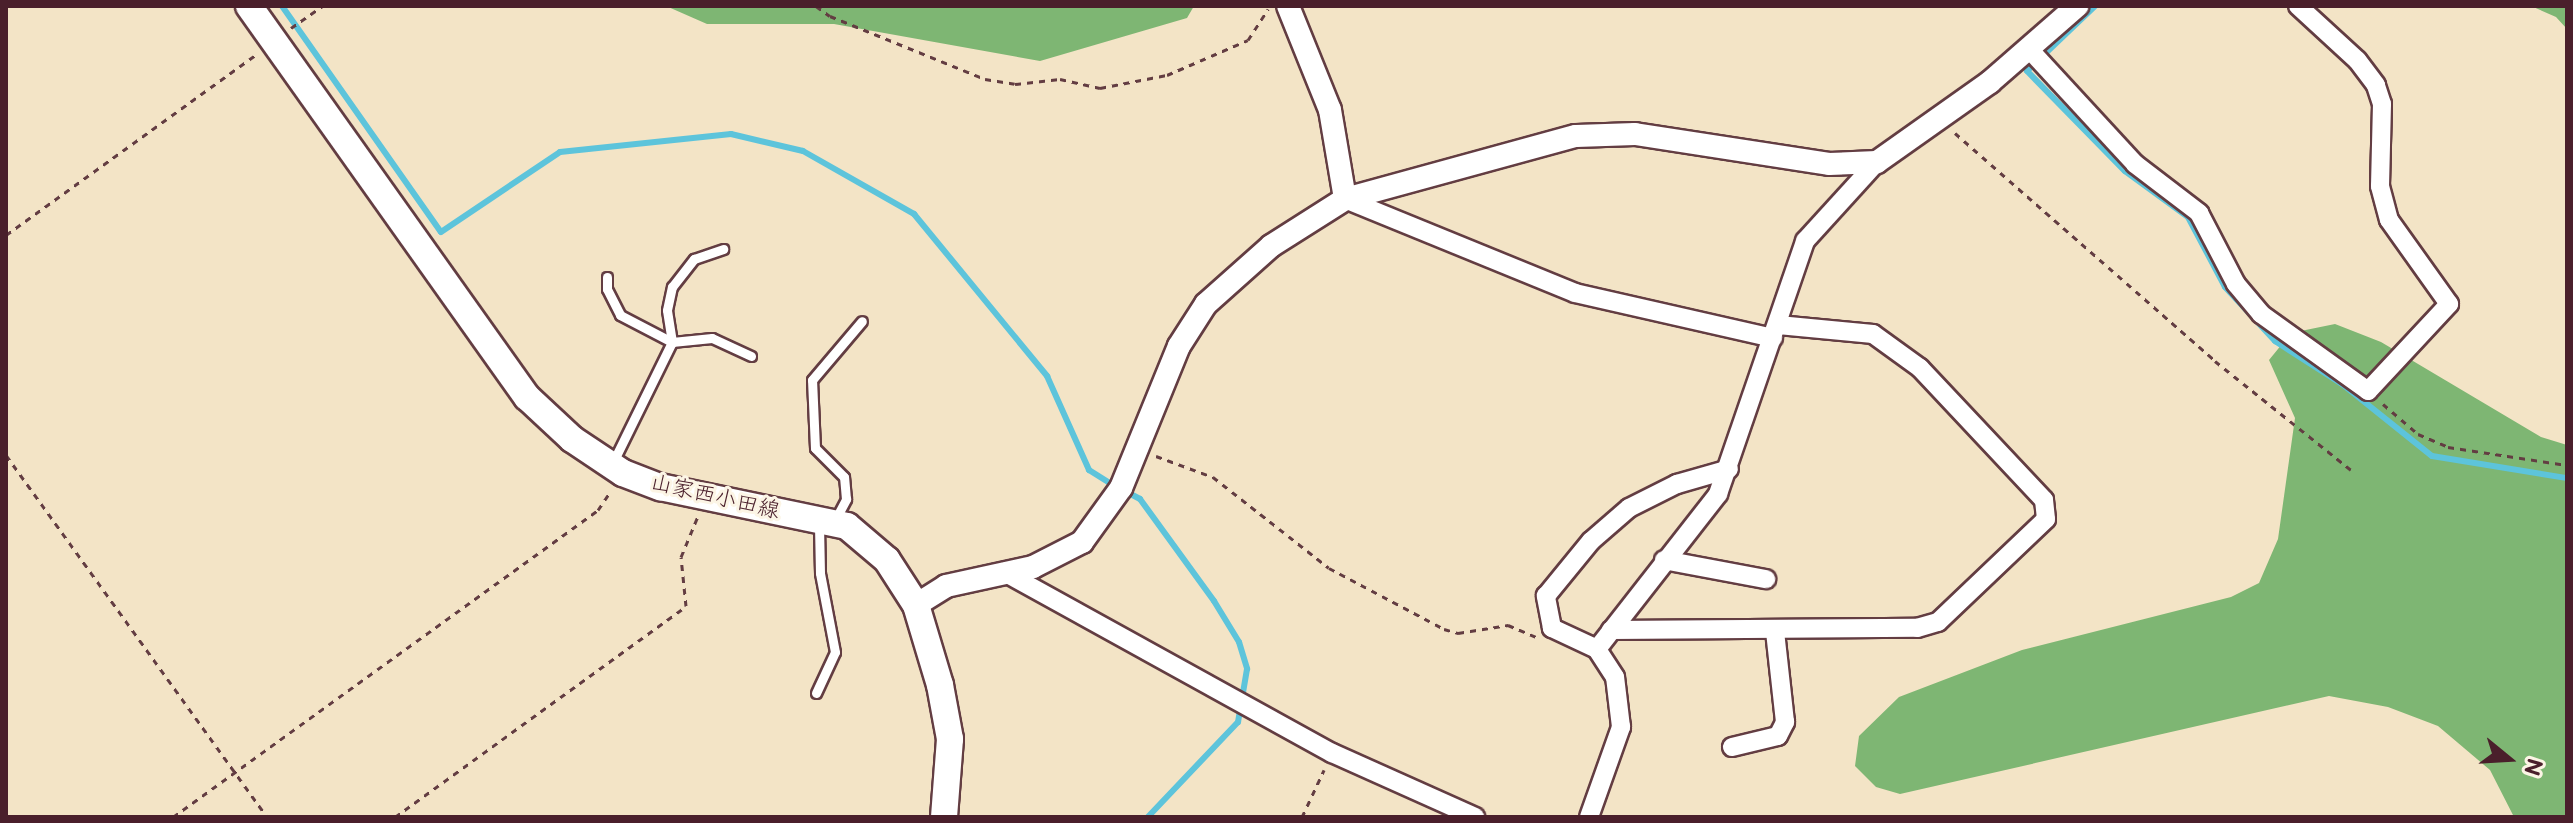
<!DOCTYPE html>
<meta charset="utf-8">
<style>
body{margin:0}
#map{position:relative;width:2573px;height:823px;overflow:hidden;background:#f3e4c6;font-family:"Balsamiq Sans","Klee One",sans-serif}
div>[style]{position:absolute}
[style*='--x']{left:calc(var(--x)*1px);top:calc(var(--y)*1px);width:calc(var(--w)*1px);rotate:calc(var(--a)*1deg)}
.forest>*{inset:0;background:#7eb673}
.stream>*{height:6px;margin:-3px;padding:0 3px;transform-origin:3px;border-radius:3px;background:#5dc4db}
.path>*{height:3px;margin-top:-1.5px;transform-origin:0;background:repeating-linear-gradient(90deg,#633d42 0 6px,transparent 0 12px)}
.roads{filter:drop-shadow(2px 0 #633d42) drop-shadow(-2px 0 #633d42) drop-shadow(0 2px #633d42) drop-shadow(0 -2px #633d42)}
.service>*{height:9px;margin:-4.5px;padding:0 4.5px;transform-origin:4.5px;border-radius:4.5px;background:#fff}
.minor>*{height:18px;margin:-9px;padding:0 9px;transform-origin:9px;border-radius:9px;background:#fff}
.tertiary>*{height:22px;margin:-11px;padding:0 11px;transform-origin:11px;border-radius:11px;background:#fff}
.secondary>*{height:26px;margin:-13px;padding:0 13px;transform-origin:13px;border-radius:13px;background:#fff}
span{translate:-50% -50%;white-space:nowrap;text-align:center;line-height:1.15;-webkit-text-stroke:6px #fcf5e5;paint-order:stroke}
.street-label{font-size:22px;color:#4a1f2b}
.frame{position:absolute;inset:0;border:8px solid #4a1f2b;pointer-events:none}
.north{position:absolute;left:2469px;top:719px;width:80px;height:80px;-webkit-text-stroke:6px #fcf5e5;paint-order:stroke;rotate:108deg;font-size:22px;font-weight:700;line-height:32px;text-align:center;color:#4a1f2b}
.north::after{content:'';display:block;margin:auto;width:28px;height:36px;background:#4a1f2b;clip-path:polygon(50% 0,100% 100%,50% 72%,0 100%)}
</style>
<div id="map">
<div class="forest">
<div style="clip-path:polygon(666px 6px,1194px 6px,1187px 18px,1040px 61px,834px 24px,707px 24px)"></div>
<div style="clip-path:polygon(2531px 6px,2567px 6px,2567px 29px,2556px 17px)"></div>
<div style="clip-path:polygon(2335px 324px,2381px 342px,2541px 437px,2567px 445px,2567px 817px,2514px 817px,2490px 770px,2438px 726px,2388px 707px,2329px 696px,1900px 794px,1876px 787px,1855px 766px,1859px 736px,1899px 697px,2022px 650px,2231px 597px,2259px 583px,2278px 539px,2295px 418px,2269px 360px,2291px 333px)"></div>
</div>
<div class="stream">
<div style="--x:282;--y:6;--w:276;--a:54.9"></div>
<div style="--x:441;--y:232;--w:143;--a:-33.9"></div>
<div style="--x:560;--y:152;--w:172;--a:-6"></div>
<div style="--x:731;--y:134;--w:74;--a:13.3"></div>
<div style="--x:803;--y:151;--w:128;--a:29.6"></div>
<div style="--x:914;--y:214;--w:210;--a:50.6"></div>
<div style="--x:1047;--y:376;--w:103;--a:65.9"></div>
<div style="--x:1089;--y:470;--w:31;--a:32"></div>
<div style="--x:2095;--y:6;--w:94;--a:136.3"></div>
<div style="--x:2027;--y:71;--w:140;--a:45.6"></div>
<div style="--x:2125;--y:171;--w:78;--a:36.1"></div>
<div style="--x:2188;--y:217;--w:79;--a:62.1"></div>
<div style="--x:2225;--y:287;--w:74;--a:47.2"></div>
<div style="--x:2275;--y:341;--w:80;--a:32.7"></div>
<div style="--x:2342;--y:384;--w:115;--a:38.7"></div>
<div style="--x:2432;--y:456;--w:137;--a:9.3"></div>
<div style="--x:1125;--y:491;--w:17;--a:28"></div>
<div style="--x:1140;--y:499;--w:126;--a:54"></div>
<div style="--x:1214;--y:601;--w:48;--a:58.6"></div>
<div style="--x:1239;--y:642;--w:28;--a:73"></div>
<div style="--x:1247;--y:669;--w:54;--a:99.6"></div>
<div style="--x:1238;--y:722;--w:131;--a:133.5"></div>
</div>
<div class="path">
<div style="--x:816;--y:6;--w:17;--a:36"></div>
<div style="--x:830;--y:16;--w:167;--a:22.1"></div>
<div style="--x:985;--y:79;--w:30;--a:9"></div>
<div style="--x:1015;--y:84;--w:45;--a:-6.3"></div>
<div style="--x:1060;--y:79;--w:41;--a:12.7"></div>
<div style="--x:1100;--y:88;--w:68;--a:-11"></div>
<div style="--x:1167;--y:75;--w:88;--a:-23.4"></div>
<div style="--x:1248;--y:40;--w:37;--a:-57"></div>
<div style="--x:291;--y:28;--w:38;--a:-35"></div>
<div style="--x:1955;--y:133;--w:346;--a:41.2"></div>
<div style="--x:2215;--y:361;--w:174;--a:38.7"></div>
<div style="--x:6;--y:235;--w:308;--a:-35.8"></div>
<div style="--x:2383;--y:404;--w:46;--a:40.6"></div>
<div style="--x:2418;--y:434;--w:33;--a:23"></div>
<div style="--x:2448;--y:447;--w:120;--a:8.6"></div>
<div style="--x:6;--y:455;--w:446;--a:54.2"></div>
<div style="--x:1156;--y:456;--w:61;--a:20.2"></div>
<div style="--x:1213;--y:477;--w:147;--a:38.1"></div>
<div style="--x:1329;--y:568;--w:130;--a:27.9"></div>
<div style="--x:1444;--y:629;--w:15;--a:16"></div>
<div style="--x:1458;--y:633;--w:51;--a:-9.1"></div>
<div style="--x:1508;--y:625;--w:33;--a:23"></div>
<div style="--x:173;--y:817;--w:524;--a:-35.84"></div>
<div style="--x:598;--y:510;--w:23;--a:-56"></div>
<div style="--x:395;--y:817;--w:359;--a:-35.9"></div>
<div style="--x:686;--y:606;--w:49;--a:-95.8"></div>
<div style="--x:681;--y:557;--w:44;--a:-67.5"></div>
<div style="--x:1302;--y:817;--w:52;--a:-64.9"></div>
</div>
<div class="roads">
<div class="service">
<div style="--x:607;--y:277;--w:12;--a:90"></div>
<div style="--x:607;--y:289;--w:29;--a:63"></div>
<div style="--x:620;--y:315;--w:59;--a:27.4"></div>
<div style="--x:672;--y:342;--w:32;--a:-99"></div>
<div style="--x:667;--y:310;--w:24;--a:-78"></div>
<div style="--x:672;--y:287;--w:36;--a:-52"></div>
<div style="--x:694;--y:259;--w:31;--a:-19"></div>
<div style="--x:613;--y:462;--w:134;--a:-63.8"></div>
<div style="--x:672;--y:342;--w:40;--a:-5.7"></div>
<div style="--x:712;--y:338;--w:43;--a:24.8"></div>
<div style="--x:835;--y:520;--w:24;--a:-62"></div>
<div style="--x:846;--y:499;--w:22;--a:-95"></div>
<div style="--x:844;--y:477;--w:41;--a:-135"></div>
<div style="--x:815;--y:448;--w:68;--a:-92.5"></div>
<div style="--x:812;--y:380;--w:77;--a:-49.7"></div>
<div style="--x:816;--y:693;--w:45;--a:-65.1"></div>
<div style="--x:835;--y:652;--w:80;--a:-100.8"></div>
<div style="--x:820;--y:573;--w:49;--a:-91.2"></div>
</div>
<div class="minor">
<div style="--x:2029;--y:49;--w:156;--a:47.3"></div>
<div style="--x:2135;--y:164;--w:81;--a:37.4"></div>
<div style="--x:2199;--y:213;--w:80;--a:62.5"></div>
<div style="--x:2236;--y:284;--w:39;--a:50"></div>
<div style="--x:2261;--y:314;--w:132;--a:35.7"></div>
<div style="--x:2368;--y:391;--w:119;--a:-47"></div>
<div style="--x:2449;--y:304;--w:103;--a:-125.5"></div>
<div style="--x:2389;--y:220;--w:35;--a:-105"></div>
<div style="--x:2380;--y:186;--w:82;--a:-88.6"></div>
<div style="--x:2382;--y:104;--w:20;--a:-108"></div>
<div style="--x:2376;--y:85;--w:31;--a:-127"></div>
<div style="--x:2357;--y:60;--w:80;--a:-137.5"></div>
<div style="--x:1345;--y:199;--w:248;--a:22.2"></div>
<div style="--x:1575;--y:293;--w:203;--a:12.8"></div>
<div style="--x:1664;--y:560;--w:104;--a:10.6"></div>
<div style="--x:1004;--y:572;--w:375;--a:28.9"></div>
<div style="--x:1332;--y:753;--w:157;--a:24.1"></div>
<div style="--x:1611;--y:630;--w:306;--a:-0.4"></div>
<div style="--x:1917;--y:628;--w:22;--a:-16"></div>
<div style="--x:1938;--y:622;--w:149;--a:-43.6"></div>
<div style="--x:2046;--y:519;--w:19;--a:-96"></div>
<div style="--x:2044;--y:500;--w:181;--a:-133.2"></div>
<div style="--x:1920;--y:368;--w:58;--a:-144.1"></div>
<div style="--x:1873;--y:334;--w:95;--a:-174.6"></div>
<div style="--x:1597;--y:649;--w:50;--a:-155"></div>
<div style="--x:1552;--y:628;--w:33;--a:-101"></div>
<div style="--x:1546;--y:596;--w:71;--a:-50.7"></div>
<div style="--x:1591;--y:541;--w:50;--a:-41"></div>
<div style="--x:1629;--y:508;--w:54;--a:-26.6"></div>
<div style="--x:1677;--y:484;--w:54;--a:-16.1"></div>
<div style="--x:1732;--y:747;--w:47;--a:-13.4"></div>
<div style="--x:1778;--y:736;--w:16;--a:-63"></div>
<div style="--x:1785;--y:722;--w:92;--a:-96.3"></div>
<div style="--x:1589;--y:817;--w:96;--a:-70.4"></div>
<div style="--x:1621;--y:727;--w:50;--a:-96.8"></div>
<div style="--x:1615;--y:677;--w:33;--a:-123"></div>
<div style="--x:1597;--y:649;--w:197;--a:-52"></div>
<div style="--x:1718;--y:494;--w:268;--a:-71"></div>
<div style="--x:1805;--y:241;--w:107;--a:-47.7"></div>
</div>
<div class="tertiary">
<div style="--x:1288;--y:6;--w:112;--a:68"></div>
<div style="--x:1330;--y:110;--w:90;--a:80.4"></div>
<div style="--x:916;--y:605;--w:36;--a:-32"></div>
<div style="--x:946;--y:586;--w:89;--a:-12.3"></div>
<div style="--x:1033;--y:567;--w:55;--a:-27"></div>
<div style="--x:1082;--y:542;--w:67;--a:-54.2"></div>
<div style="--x:1121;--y:488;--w:153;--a:-67.8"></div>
<div style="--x:1179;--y:346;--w:50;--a:-57.3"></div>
<div style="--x:1206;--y:304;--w:87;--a:-41.7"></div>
<div style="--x:1271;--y:246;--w:88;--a:-32.4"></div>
<div style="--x:1345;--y:199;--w:239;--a:-15.3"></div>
<div style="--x:1576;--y:136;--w:59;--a:-1.9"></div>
<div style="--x:1635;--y:134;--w:196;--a:8.8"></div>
<div style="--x:1829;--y:164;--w:48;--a:-2.4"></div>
<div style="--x:1877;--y:162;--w:138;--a:-35.3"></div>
<div style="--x:1990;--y:82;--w:116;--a:-41.1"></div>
</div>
<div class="secondary">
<div style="--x:249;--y:6;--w:480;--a:54.6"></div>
<div style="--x:527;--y:397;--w:62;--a:43"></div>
<div style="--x:572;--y:439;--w:61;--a:33.7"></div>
<div style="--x:623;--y:473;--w:40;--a:21"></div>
<div style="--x:660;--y:487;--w:191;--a:11.8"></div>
<div style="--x:847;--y:526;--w:52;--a:40.4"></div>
<div style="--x:887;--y:560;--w:54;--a:57.2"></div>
<div style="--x:916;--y:605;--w:84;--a:73.3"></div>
<div style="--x:940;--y:685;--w:55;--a:79.5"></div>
<div style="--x:950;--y:739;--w:78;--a:94.4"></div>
</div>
</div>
<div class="street-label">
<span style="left:715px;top:497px;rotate:13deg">山家西小田線</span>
</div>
<div class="frame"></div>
<div class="north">N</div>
</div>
